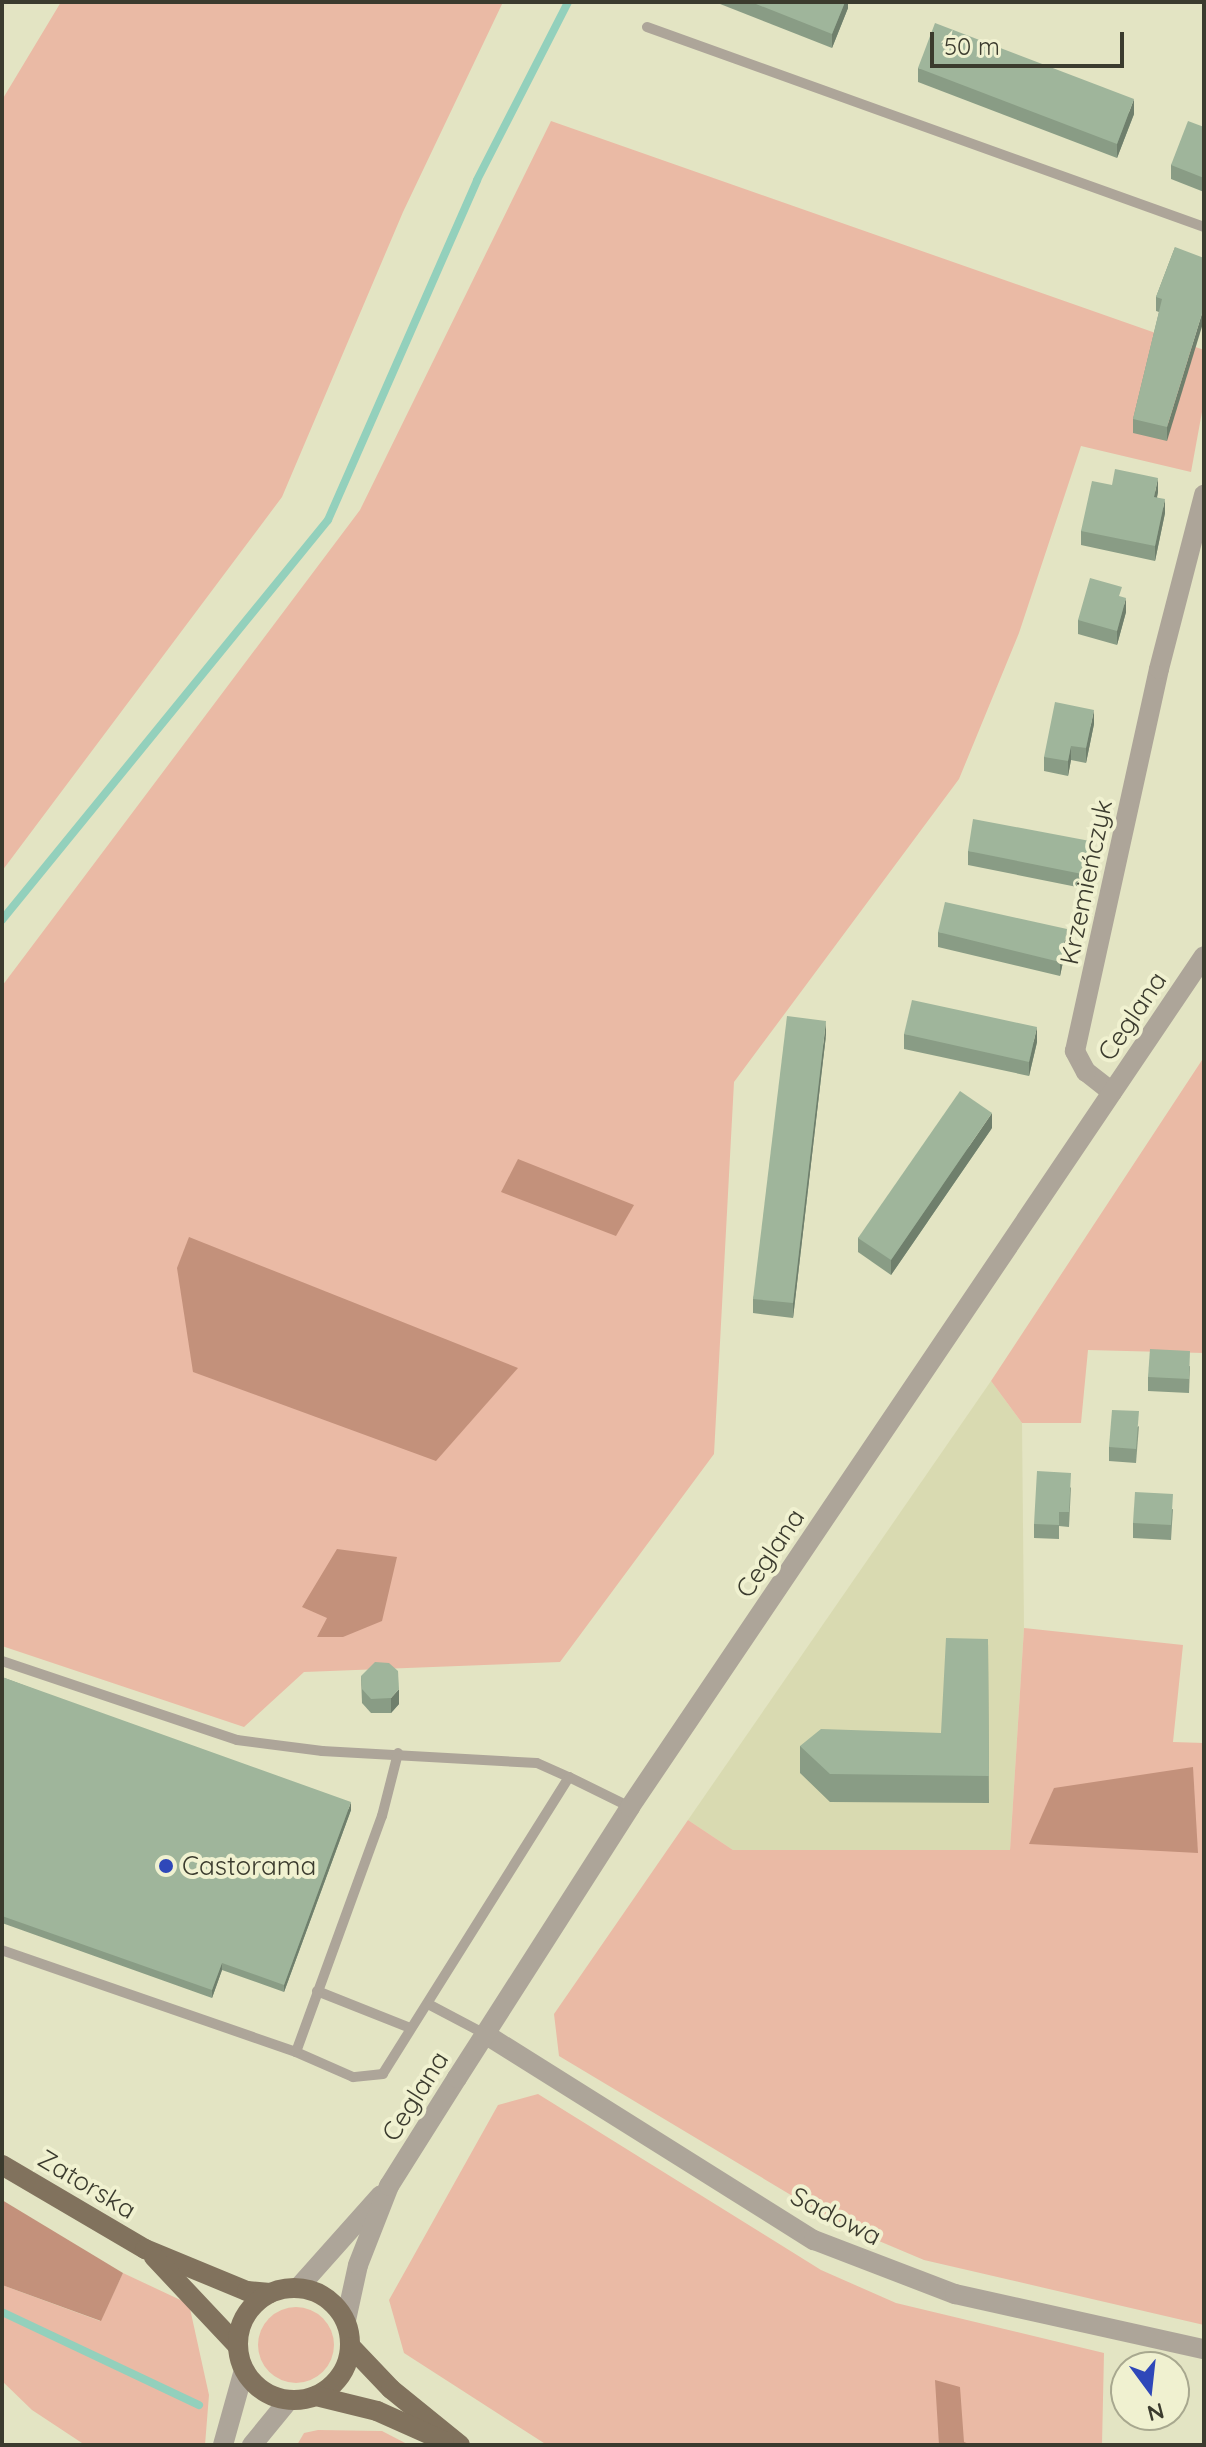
<!DOCTYPE html>
<meta charset="utf-8">
<style>
body{margin:0}
#map{position:relative;width:1206px;height:2447px;overflow:hidden;background:#e3e4c3;font-family:Quicksand,sans-serif}
div>[style]{position:absolute}
[style*='--x']{left:calc(var(--x)*1px);top:calc(var(--y)*1px);width:calc(var(--w)*1px);rotate:calc(var(--a)*1deg)}
.built>*{inset:0;background:#d9dab1}
.green>*{inset:0;background:#eabaa5}
.round{border-radius:50%}
.forest>*{inset:0;background:#c3917b}
.stream>*{height:8px;margin:-4px;padding:0 4px;transform-origin:4px;border-radius:4px;background:#93d0bc}
.service>*{height:10px;margin:-5px;padding:0 5px;transform-origin:5px;border-radius:5px;background:#ada599}
.minor>*{height:20px;margin:-10px;padding:0 10px;transform-origin:10px;border-radius:10px;background:#ada599}
.tertiary>*{height:20px;margin:-10px;padding:0 10px;transform-origin:10px;border-radius:10px;background:#ada599}
.primary>*{height:20px;margin:-10px;padding:0 10px;transform-origin:10px;border-radius:10px;background:#81725d}
.primary>.ring{margin:-10px;padding:0;box-sizing:content-box;background:none;border:20px solid #81725d;border-radius:50%}
.wall>*{inset:0;background:#899c85}
.shaded-wall>*{inset:0;background:#6f7f6c}
.building>*{inset:0;background:#9fb59b}
.dots>*{width:22px;height:22px;translate:-50% -50%;box-sizing:border-box;border:4px solid #f0f1d0;border-radius:50%}
span{translate:-50% -50%;white-space:nowrap;text-align:center;line-height:1.15;-webkit-text-stroke:8px #f0f1d0;paint-order:stroke}
.street-label{font-size:26px;color:#3b3b2e}
.poi-label{font-size:26px;color:#3b3b2e}
.left{translate:0 -50%;text-align:left}
.frame{position:absolute;inset:0;border:4px solid #3b3b2e;pointer-events:none}
.north{position:absolute;left:1110px;top:2351px;width:80px;height:80px;box-sizing:border-box;background:#f0f1d0;border:2px solid #a8a88f;border-radius:50%;rotate:165deg;font-size:22px;font-weight:700;line-height:32px;text-align:center;color:#3b3b2e}
.north::after{content:'';display:block;margin:auto;width:28px;height:36px;background:#2f48b9;clip-path:polygon(50% 0,100% 100%,50% 72%,0 100%)}
.scale{position:absolute;left:930px;top:32px;width:194px;height:36px;box-sizing:border-box;border:4px solid #3b3b2e;border-top:0;padding-left:10px;font-size:24px;line-height:28px;white-space:nowrap;color:#3b3b2e;-webkit-text-stroke:6px #f0f1d0;paint-order:stroke}
</style>
<div id="map">
<div class="built">
<div style="clip-path:polygon(991px 1381px,1022px 1423px,1024px 1628px,1010px 1850px,733px 1850px,688px 1820px)"></div>
</div>
<div class="green">
<div style="clip-path:polygon(61px 2px,503px 2px,403px 212px,282px 497px,2px 871px,2px 100px)"></div>
<div style="clip-path:polygon(551px 121px,1204px 350px,1204px 401px,1191px 472px,1081px 446px,1019px 633px,959px 779px,734px 1082px,714px 1454px,560px 1662px,304px 1672px,244px 1727px,2px 1646px,2px 986px,360px 510px)"></div>
<div style="clip-path:polygon(1204px 1057px,1204px 1353px,1088px 1350px,1081px 1423px,1022px 1423px,991px 1381px)"></div>
<div style="clip-path:polygon(1024px 1628px,1183px 1645px,1173px 1742px,1204px 1743px,1204px 2325px,924px 2260px,841px 2225px,559px 2056px,554px 2014px,688px 1820px,733px 1850px,1010px 1850px)"></div>
<div style="clip-path:polygon(538px 2094px,821px 2270px,896px 2303px,1104px 2353px,1102px 2445px,547px 2445px,404px 2353px,389px 2300px,498px 2105px)"></div>
<div style="clip-path:polygon(123px 2273px,189px 2304px,209px 2395px,205px 2445px,85px 2445px,32px 2410px,2px 2381px,2px 2285px,100px 2321px)"></div>
<div class="round" style="left:258px;top:2307px;width:76px;height:76px"></div>
<div style="clip-path:polygon(318px 2430px,382px 2431px,409px 2445px,297px 2445px,304px 2433px)"></div>
</div>
<div class="forest">
<div style="clip-path:polygon(518px 1159px,634px 1205px,616px 1236px,501px 1192px)"></div>
<div style="clip-path:polygon(189px 1237px,518px 1368px,436px 1461px,193px 1372px,177px 1268px)"></div>
<div style="clip-path:polygon(337px 1549px,397px 1557px,382px 1621px,343px 1637px,317px 1637px,327px 1618px,302px 1607px)"></div>
<div style="clip-path:polygon(1193px 1767px,1198px 1853px,1029px 1844px,1054px 1788px)"></div>
<div style="clip-path:polygon(2px 2200px,123px 2273px,101px 2321px,2px 2285px)"></div>
<div style="clip-path:polygon(935px 2380px,960px 2387px,964px 2442px,972px 2445px,939px 2445px)"></div>
</div>
<div class="stream">
<div style="--x:2;--y:920;--w:516;--a:-50.82"></div>
<div style="--x:328;--y:520;--w:371;--a:-66.3"></div>
<div style="--x:477;--y:180;--w:200;--a:-62.9"></div>
<div style="--x:2;--y:2312;--w:218;--a:25.3"></div>
</div>
<div class="service">
<div style="--x:647;--y:27;--w:592;--a:19.75"></div>
<div style="--x:2;--y:1661;--w:248;--a:18.6"></div>
<div style="--x:237;--y:1740;--w:86;--a:7.4"></div>
<div style="--x:322;--y:1751;--w:215;--a:3.2"></div>
<div style="--x:537;--y:1763;--w:35;--a:24"></div>
<div style="--x:569;--y:1777;--w:350;--a:122.1"></div>
<div style="--x:383;--y:2074;--w:30;--a:174"></div>
<div style="--x:353;--y:2077;--w:62;--a:-156.3"></div>
<div style="--x:296;--y:2052;--w:311;--a:-160.9"></div>
<div style="--x:569;--y:1777;--w:68;--a:26.2"></div>
<div style="--x:317;--y:1991;--w:100;--a:21.7"></div>
<div style="--x:430;--y:2005;--w:62;--a:27.8"></div>
<div style="--x:296;--y:2052;--w:251;--a:-70"></div>
<div style="--x:382;--y:1816;--w:65;--a:-75.7"></div>
</div>
<div class="minor">
<div style="--x:1112;--y:1092;--w:33;--a:-142"></div>
<div style="--x:1086;--y:1072;--w:24;--a:-118"></div>
<div style="--x:1075;--y:1051;--w:391;--a:-77.6"></div>
<div style="--x:1159;--y:669;--w:180;--a:-75.5"></div>
<div style="--x:485;--y:2034;--w:388;--a:32.1"></div>
<div style="--x:814;--y:2240;--w:151;--a:21"></div>
<div style="--x:955;--y:2294;--w:255;--a:12.5"></div>
</div>
<div class="tertiary">
<div style="--x:299;--y:2287;--w:123;--a:-48.3"></div>
<div style="--x:346;--y:2320;--w:56;--a:-77.7"></div>
<div style="--x:358;--y:2265;--w:85;--a:-68.6"></div>
<div style="--x:389;--y:2186;--w:128;--a:-57.8"></div>
<div style="--x:457;--y:2078;--w:322;--a:-57.4"></div>
<div style="--x:630;--y:1807;--w:1026;--a:-56"></div>
<div style="--x:223;--y:2445;--w:78;--a:-74.4"></div>
<div style="--x:252;--y:2445;--w:58;--a:-50.6"></div>
</div>
<div class="primary">
<div style="--x:2;--y:2165;--w:166;--a:30.4"></div>
<div style="--x:145;--y:2249;--w:110;--a:22.4"></div>
<div style="--x:247;--y:2291;--w:23;--a:5"></div>
<div style="--x:154;--y:2257;--w:122;--a:46.7"></div>
<div class="ring" style="left:238px;top:2288px;width:92px;height:92px"></div>
<div style="--x:351;--y:2347;--w:58;--a:46.4"></div>
<div style="--x:391;--y:2389;--w:89;--a:39.1"></div>
<div style="--x:316;--y:2396;--w:63;--a:13.8"></div>
<div style="--x:377;--y:2411;--w:73;--a:24.1"></div>
</div>
<div class="wall">
<div style="clip-path:polygon(715px 2px,848px 2px,848px 8px,832px 48px)"></div>
<div style="clip-path:polygon(918px 68px,1134px 114px,1117px 158px,918px 82px)"></div>
<div style="clip-path:polygon(1204px 127px,1204px 192px,1171px 179px,1171px 165px)"></div>
<div style="clip-path:polygon(1175px 247px,1167px 441px,1133px 433px,1133px 419px,1159px 312px,1156px 311px,1156px 297px)"></div>
<div style="clip-path:polygon(1112px 485px,1158px 492px,1157px 497px,1165px 513px,1155px 561px,1081px 545px,1081px 531px)"></div>
<div style="clip-path:polygon(1122px 597px,1126px 612px,1117px 645px,1078px 634px,1078px 620px)"></div>
<div style="clip-path:polygon(1094px 724px,1086px 763px,1071px 760px,1068px 776px,1044px 771px,1044px 757px)"></div>
<div style="clip-path:polygon(968px 851px,1090px 856px,1082px 888px,968px 865px)"></div>
<div style="clip-path:polygon(938px 932px,1067px 943px,1060px 976px,938px 947px)"></div>
<div style="clip-path:polygon(904px 1034px,1037px 1042px,1029px 1076px,904px 1049px)"></div>
<div style="clip-path:polygon(826px 1035px,793px 1318px,753px 1313px,753px 1299px)"></div>
<div style="clip-path:polygon(992px 1128px,891px 1275px,858px 1252px,858px 1238px)"></div>
<div style="clip-path:polygon(1190px 1366px,1189px 1393px,1148px 1391px,1148px 1377px)"></div>
<div style="clip-path:polygon(1139px 1426px,1136px 1463px,1109px 1461px,1109px 1447px)"></div>
<div style="clip-path:polygon(1071px 1487px,1069px 1527px,1059px 1526px,1059px 1539px,1034px 1538px,1034px 1524px)"></div>
<div style="clip-path:polygon(1173px 1509px,1171px 1540px,1133px 1538px,1133px 1523px)"></div>
<div style="clip-path:polygon(988px 1639px,989px 1803px,830px 1802px,800px 1773px,800px 1746px,941px 1733px)"></div>
<div style="clip-path:polygon(361px 1676px,399px 1704px,391px 1713px,371px 1713px,362px 1703px)"></div>
<div style="clip-path:polygon(2px 1677px,351px 1810px,284px 1992px,222px 1970px,212px 1998px,2px 1923px)"></div>
</div>
<div class="shaded-wall">
<div style="clip-path:polygon(845px 2px,848px 2px,848px 8px,832px 48px,832px 34px)"></div>
<div style="clip-path:polygon(1134px 99px,1134px 114px,1117px 158px,1117px 144px)"></div>
<div style="clip-path:polygon(1204px 307px,1204px 320px,1167px 441px,1167px 427px)"></div>
<div style="clip-path:polygon(1158px 478px,1158px 492px,1154px 511px,1154px 497px)"></div>
<div style="clip-path:polygon(1165px 499px,1165px 513px,1155px 561px,1155px 546px)"></div>
<div style="clip-path:polygon(1126px 598px,1126px 612px,1117px 645px,1117px 631px)"></div>
<div style="clip-path:polygon(1094px 710px,1094px 724px,1086px 763px,1086px 748px)"></div>
<div style="clip-path:polygon(1071px 746px,1071px 760px,1068px 776px,1068px 761px)"></div>
<div style="clip-path:polygon(1090px 841px,1090px 856px,1082px 888px,1082px 874px)"></div>
<div style="clip-path:polygon(1067px 929px,1067px 943px,1060px 976px,1060px 962px)"></div>
<div style="clip-path:polygon(826px 1021px,826px 1035px,793px 1318px,793px 1303px)"></div>
<div style="clip-path:polygon(1037px 1027px,1037px 1042px,1029px 1076px,1029px 1062px)"></div>
<div style="clip-path:polygon(992px 1113px,992px 1128px,891px 1275px,891px 1260px)"></div>
<div style="clip-path:polygon(399px 1689px,399px 1704px,391px 1713px,391px 1698px)"></div>
<div style="clip-path:polygon(351px 1802px,351px 1810px,284px 1992px,284px 1985px)"></div>
<div style="clip-path:polygon(222px 1963px,222px 1970px,212px 1998px,212px 1990px)"></div>
</div>
<div class="building">
<div style="clip-path:polygon(751px 2px,845px 2px,832px 34px)"></div>
<div style="clip-path:polygon(935px 23px,1134px 99px,1117px 144px,918px 68px)"></div>
<div style="clip-path:polygon(1188px 121px,1204px 127px,1204px 178px,1171px 165px)"></div>
<div style="clip-path:polygon(1175px 247px,1204px 258px,1204px 307px,1167px 427px,1133px 419px,1162px 299px,1156px 297px)"></div>
<div style="clip-path:polygon(1115px 469px,1158px 478px,1154px 497px,1165px 499px,1155px 546px,1081px 531px,1092px 481px,1112px 485px)"></div>
<div style="clip-path:polygon(1090px 578px,1122px 587px,1119px 596px,1126px 598px,1117px 631px,1078px 620px)"></div>
<div style="clip-path:polygon(1055px 702px,1094px 710px,1086px 748px,1071px 746px,1068px 761px,1044px 757px)"></div>
<div style="clip-path:polygon(973px 819px,1090px 841px,1082px 874px,968px 851px)"></div>
<div style="clip-path:polygon(945px 902px,1067px 929px,1060px 962px,938px 932px)"></div>
<div style="clip-path:polygon(912px 1000px,1037px 1027px,1029px 1062px,904px 1034px)"></div>
<div style="clip-path:polygon(787px 1016px,826px 1021px,793px 1303px,753px 1299px)"></div>
<div style="clip-path:polygon(960px 1091px,992px 1113px,891px 1260px,858px 1238px)"></div>
<div style="clip-path:polygon(1150px 1349px,1190px 1351px,1189px 1379px,1148px 1377px)"></div>
<div style="clip-path:polygon(1112px 1410px,1139px 1411px,1136px 1449px,1109px 1447px)"></div>
<div style="clip-path:polygon(1037px 1471px,1071px 1473px,1069px 1512px,1059px 1512px,1059px 1525px,1034px 1524px)"></div>
<div style="clip-path:polygon(1135px 1492px,1173px 1494px,1171px 1525px,1133px 1523px)"></div>
<div style="clip-path:polygon(946px 1638px,988px 1639px,989px 1776px,830px 1774px,800px 1746px,821px 1729px,941px 1733px)"></div>
<div style="clip-path:polygon(375px 1662px,389px 1663px,398px 1671px,399px 1689px,391px 1698px,371px 1699px,362px 1689px,361px 1676px)"></div>
<div style="clip-path:polygon(2px 1677px,351px 1802px,284px 1985px,222px 1963px,212px 1990px,2px 1916px)"></div>
</div>
<div class="dots">
<div style="left:166px;top:1866px;background:#2f48b9"></div>
</div>
<div class="street-label">
<span style="left:1086px;top:882px;rotate:-78deg">Krzemieńczyk</span>
<span style="left:1132px;top:1016px;rotate:-56deg">Ceglana</span>
<span style="left:770px;top:1553px;rotate:-56deg">Ceglana</span>
<span style="left:415px;top:2096px;rotate:-58deg">Ceglana</span>
<span style="left:87px;top:2184px;rotate:31deg">Zatorska</span>
<span style="left:836px;top:2216px;rotate:27deg">Sadowa</span>
</div>
<div class="poi-label">
<span class="left" style="left:182px;top:1866px">Castorama</span>
</div>
<div class="frame"></div>
<div class="north">N</div>
<div class="scale">50 m</div>
</div>
